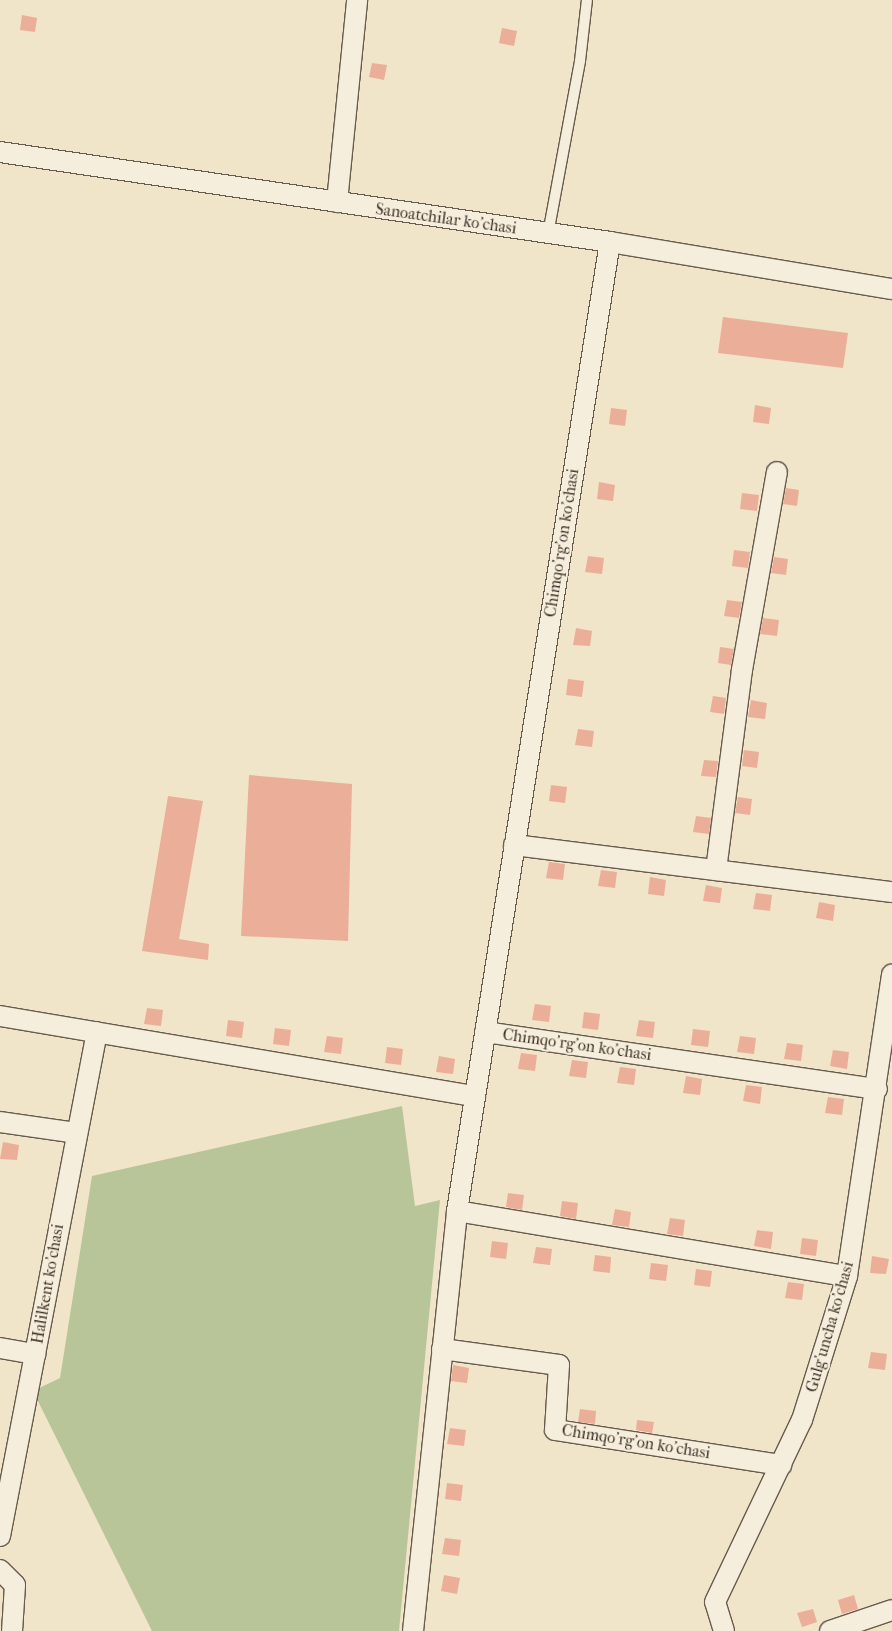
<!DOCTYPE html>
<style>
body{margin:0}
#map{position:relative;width:892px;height:1631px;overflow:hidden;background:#f1e5c9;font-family:"IM FELL French Canon",serif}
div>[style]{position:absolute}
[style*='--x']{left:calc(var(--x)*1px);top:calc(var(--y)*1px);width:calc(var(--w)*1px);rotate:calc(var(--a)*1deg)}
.green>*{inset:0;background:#b7c599}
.building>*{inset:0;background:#ebae99}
.roads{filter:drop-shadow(1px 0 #685b4d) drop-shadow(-1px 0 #685b4d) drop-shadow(0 1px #685b4d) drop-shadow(0 -1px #685b4d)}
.service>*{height:10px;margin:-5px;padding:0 5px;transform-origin:5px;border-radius:5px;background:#f6eedc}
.minor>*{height:20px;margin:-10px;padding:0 10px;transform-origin:10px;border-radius:10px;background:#f6eedc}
span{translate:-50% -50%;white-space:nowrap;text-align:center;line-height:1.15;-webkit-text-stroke:4px #f6eedc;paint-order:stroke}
.street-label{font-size:16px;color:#3b2d24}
</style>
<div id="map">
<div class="green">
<div style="clip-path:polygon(402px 1106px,415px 1206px,440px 1200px,399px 1631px,152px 1631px,33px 1391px,60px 1378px,92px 1176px)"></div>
</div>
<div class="building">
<div style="clip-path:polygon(22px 15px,37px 18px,35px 32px,20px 30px)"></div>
<div style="clip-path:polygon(502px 28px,517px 31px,514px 46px,499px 43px)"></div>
<div style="clip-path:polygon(372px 63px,387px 65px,384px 80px,369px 77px)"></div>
<div style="clip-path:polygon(723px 317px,848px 333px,843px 368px,718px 353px)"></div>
<div style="clip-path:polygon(755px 405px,771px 408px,769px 424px,753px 422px)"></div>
<div style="clip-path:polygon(611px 408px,627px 410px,625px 426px,609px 424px)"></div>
<div style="clip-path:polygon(599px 482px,615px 485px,613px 501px,597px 499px)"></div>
<div style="clip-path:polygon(786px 488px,799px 490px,797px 506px,783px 504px)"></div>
<div style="clip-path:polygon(742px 493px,759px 495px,757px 511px,740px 509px)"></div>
<div style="clip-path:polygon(734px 550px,750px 552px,748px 568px,732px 566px)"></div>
<div style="clip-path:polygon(588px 556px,604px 558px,602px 574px,585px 572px)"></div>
<div style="clip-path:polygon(774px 557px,788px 559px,786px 575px,771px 573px)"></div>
<div style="clip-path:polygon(727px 600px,742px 602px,739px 618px,724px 616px)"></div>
<div style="clip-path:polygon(763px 618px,779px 620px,777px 636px,760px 634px)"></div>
<div style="clip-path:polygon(576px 628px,592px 631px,590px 646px,573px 645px)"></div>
<div style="clip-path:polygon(720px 647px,734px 649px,731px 665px,718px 663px)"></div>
<div style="clip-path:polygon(568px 679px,584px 681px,582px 697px,566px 695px)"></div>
<div style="clip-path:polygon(713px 696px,726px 698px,724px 714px,710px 712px)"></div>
<div style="clip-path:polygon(751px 700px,767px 703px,765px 719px,748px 717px)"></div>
<div style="clip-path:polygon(578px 729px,594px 731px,592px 747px,575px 745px)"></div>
<div style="clip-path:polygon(744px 750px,759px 752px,757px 768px,742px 766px)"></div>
<div style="clip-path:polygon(704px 760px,718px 761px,716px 777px,701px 776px)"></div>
<div style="clip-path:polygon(249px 775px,352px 784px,348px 941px,241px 936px)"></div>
<div style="clip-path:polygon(551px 785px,567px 787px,565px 803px,549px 801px)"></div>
<div style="clip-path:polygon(168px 796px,203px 801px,179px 939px,209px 944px,208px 960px,142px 951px)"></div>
<div style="clip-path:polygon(738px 797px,752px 799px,750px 815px,735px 813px)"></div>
<div style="clip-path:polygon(696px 816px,711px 818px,709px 834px,693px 832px)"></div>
<div style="clip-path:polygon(549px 862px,565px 864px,563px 880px,546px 878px)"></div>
<div style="clip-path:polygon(601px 870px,617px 872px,615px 888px,598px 886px)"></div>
<div style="clip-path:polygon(650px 877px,666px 880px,664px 896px,648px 894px)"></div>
<div style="clip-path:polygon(706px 885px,722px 888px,720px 903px,703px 901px)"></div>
<div style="clip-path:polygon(756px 893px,772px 895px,770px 911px,753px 909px)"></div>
<div style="clip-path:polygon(819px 902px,835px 905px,833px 921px,816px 918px)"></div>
<div style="clip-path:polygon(535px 1004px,551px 1006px,549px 1022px,532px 1020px)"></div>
<div style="clip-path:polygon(147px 1008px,163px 1010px,161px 1026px,144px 1024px)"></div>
<div style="clip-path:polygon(584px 1012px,600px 1014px,598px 1030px,582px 1028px)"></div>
<div style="clip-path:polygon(228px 1020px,244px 1022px,242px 1038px,226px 1036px)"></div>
<div style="clip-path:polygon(639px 1020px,655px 1022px,653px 1038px,636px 1036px)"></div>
<div style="clip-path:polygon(275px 1028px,291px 1030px,289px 1046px,273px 1044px)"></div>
<div style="clip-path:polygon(693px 1029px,710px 1031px,708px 1047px,691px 1045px)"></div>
<div style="clip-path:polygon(327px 1036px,343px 1038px,341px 1054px,324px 1052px)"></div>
<div style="clip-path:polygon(740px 1036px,756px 1038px,754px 1054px,737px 1052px)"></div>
<div style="clip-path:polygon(787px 1043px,803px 1045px,801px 1061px,784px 1059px)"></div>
<div style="clip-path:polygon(387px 1047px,403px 1049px,401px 1065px,385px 1063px)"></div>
<div style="clip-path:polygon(833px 1050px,849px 1052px,847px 1069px,830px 1066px)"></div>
<div style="clip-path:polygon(521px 1053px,537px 1055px,535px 1071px,518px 1069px)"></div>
<div style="clip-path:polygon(439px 1056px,455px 1059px,453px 1074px,436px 1072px)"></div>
<div style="clip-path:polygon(572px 1060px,588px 1062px,586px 1078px,569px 1076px)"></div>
<div style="clip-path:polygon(620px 1067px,636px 1069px,634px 1085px,617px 1083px)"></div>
<div style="clip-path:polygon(686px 1076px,702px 1079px,700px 1095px,683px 1093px)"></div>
<div style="clip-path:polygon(746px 1085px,762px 1087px,760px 1104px,743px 1101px)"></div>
<div style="clip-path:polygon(828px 1097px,844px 1099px,842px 1115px,825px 1113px)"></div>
<div style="clip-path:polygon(3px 1142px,19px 1145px,17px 1160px,0 1159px)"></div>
<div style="clip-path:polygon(508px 1193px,524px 1195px,522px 1210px,506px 1207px)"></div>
<div style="clip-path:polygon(562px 1201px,578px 1203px,576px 1219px,560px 1216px)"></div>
<div style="clip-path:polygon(615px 1209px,631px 1212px,629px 1227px,612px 1225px)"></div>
<div style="clip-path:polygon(670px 1218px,685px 1220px,683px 1236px,667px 1234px)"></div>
<div style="clip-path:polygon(757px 1230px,773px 1232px,771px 1249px,754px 1246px)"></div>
<div style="clip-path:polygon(802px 1238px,818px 1240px,816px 1256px,800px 1254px)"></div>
<div style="clip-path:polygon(492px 1241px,508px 1243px,506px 1259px,490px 1257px)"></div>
<div style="clip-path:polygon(536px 1247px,552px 1249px,550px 1265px,533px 1263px)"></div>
<div style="clip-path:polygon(595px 1255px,611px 1257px,610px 1273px,593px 1271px)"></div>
<div style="clip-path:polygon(872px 1256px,889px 1259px,886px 1274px,870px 1273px)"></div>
<div style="clip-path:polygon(651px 1263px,668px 1265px,666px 1281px,649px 1279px)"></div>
<div style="clip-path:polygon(696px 1269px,712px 1271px,710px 1287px,694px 1285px)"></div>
<div style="clip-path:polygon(788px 1282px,804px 1284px,802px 1300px,785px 1298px)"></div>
<div style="clip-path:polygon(871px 1352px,887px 1354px,885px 1370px,868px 1368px)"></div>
<div style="clip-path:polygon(453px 1365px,469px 1368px,467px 1383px,451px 1381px)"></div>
<div style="clip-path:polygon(580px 1409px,596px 1411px,595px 1424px,578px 1422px)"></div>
<div style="clip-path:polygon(637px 1420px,654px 1422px,652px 1433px,636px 1430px)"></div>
<div style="clip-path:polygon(450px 1428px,466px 1430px,464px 1446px,447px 1444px)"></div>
<div style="clip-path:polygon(447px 1483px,463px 1485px,461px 1501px,445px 1499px)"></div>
<div style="clip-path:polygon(445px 1538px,461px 1540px,459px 1556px,442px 1554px)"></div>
<div style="clip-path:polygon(444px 1575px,460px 1578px,457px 1594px,441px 1591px)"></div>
<div style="clip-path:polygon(854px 1595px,858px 1609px,842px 1614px,838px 1600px)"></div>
<div style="clip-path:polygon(813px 1609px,817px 1622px,802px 1627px,797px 1613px)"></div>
</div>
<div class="roads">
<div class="service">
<div style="--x:548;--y:234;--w:176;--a:-79.5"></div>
<div style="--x:580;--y:61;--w:61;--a:-83.5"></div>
</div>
<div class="minor">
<div style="--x:0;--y:152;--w:617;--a:8.39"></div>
<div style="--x:610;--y:242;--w:286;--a:9.5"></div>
<div style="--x:337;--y:202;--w:203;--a:-84.3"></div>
<div style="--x:514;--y:845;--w:381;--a:7.1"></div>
<div style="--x:716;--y:870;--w:202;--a:-82.6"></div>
<div style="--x:742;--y:670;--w:201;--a:-80"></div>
<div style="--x:0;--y:1016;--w:482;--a:9.6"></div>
<div style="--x:485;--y:1032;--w:396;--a:8.3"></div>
<div style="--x:0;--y:1122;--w:77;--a:8.2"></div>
<div style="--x:457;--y:1211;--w:395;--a:9.5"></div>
<div style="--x:0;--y:1348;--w:36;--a:10"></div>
<div style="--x:442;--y:1349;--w:118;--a:7.8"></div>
<div style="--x:559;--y:1365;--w:65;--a:93.5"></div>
<div style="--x:555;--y:1430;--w:229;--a:8.8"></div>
<div style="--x:0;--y:1536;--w:513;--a:-79.11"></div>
<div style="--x:0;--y:1570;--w:21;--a:45"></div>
<div style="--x:15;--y:1585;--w:46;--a:93.7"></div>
<div style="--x:413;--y:1631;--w:422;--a:-84"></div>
<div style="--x:457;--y:1211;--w:981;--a:-81.03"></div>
<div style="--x:724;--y:1631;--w:30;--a:-107"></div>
<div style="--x:715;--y:1602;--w:202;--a:-64.5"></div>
<div style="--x:802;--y:1420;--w:151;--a:-72.6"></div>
<div style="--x:847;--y:1276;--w:305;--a:-81.5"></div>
<div style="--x:830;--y:1631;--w:65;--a:-18.7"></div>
</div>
</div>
<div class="street-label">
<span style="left:446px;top:219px;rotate:8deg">Sanoatchilar ko'chasi</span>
<span style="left:562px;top:543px;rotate:-81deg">Chimqo'rg'on ko'chasi</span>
<span style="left:577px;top:1045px;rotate:8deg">Chimqo'rg'on ko'chasi</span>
<span style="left:48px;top:1284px;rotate:-80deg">Halilkent ko'chasi</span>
<span style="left:830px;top:1327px;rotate:-74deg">Gulg'uncha ko'chasi</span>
<span style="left:636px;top:1442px;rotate:9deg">Chimqo'rg'on ko'chasi</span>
</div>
</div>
